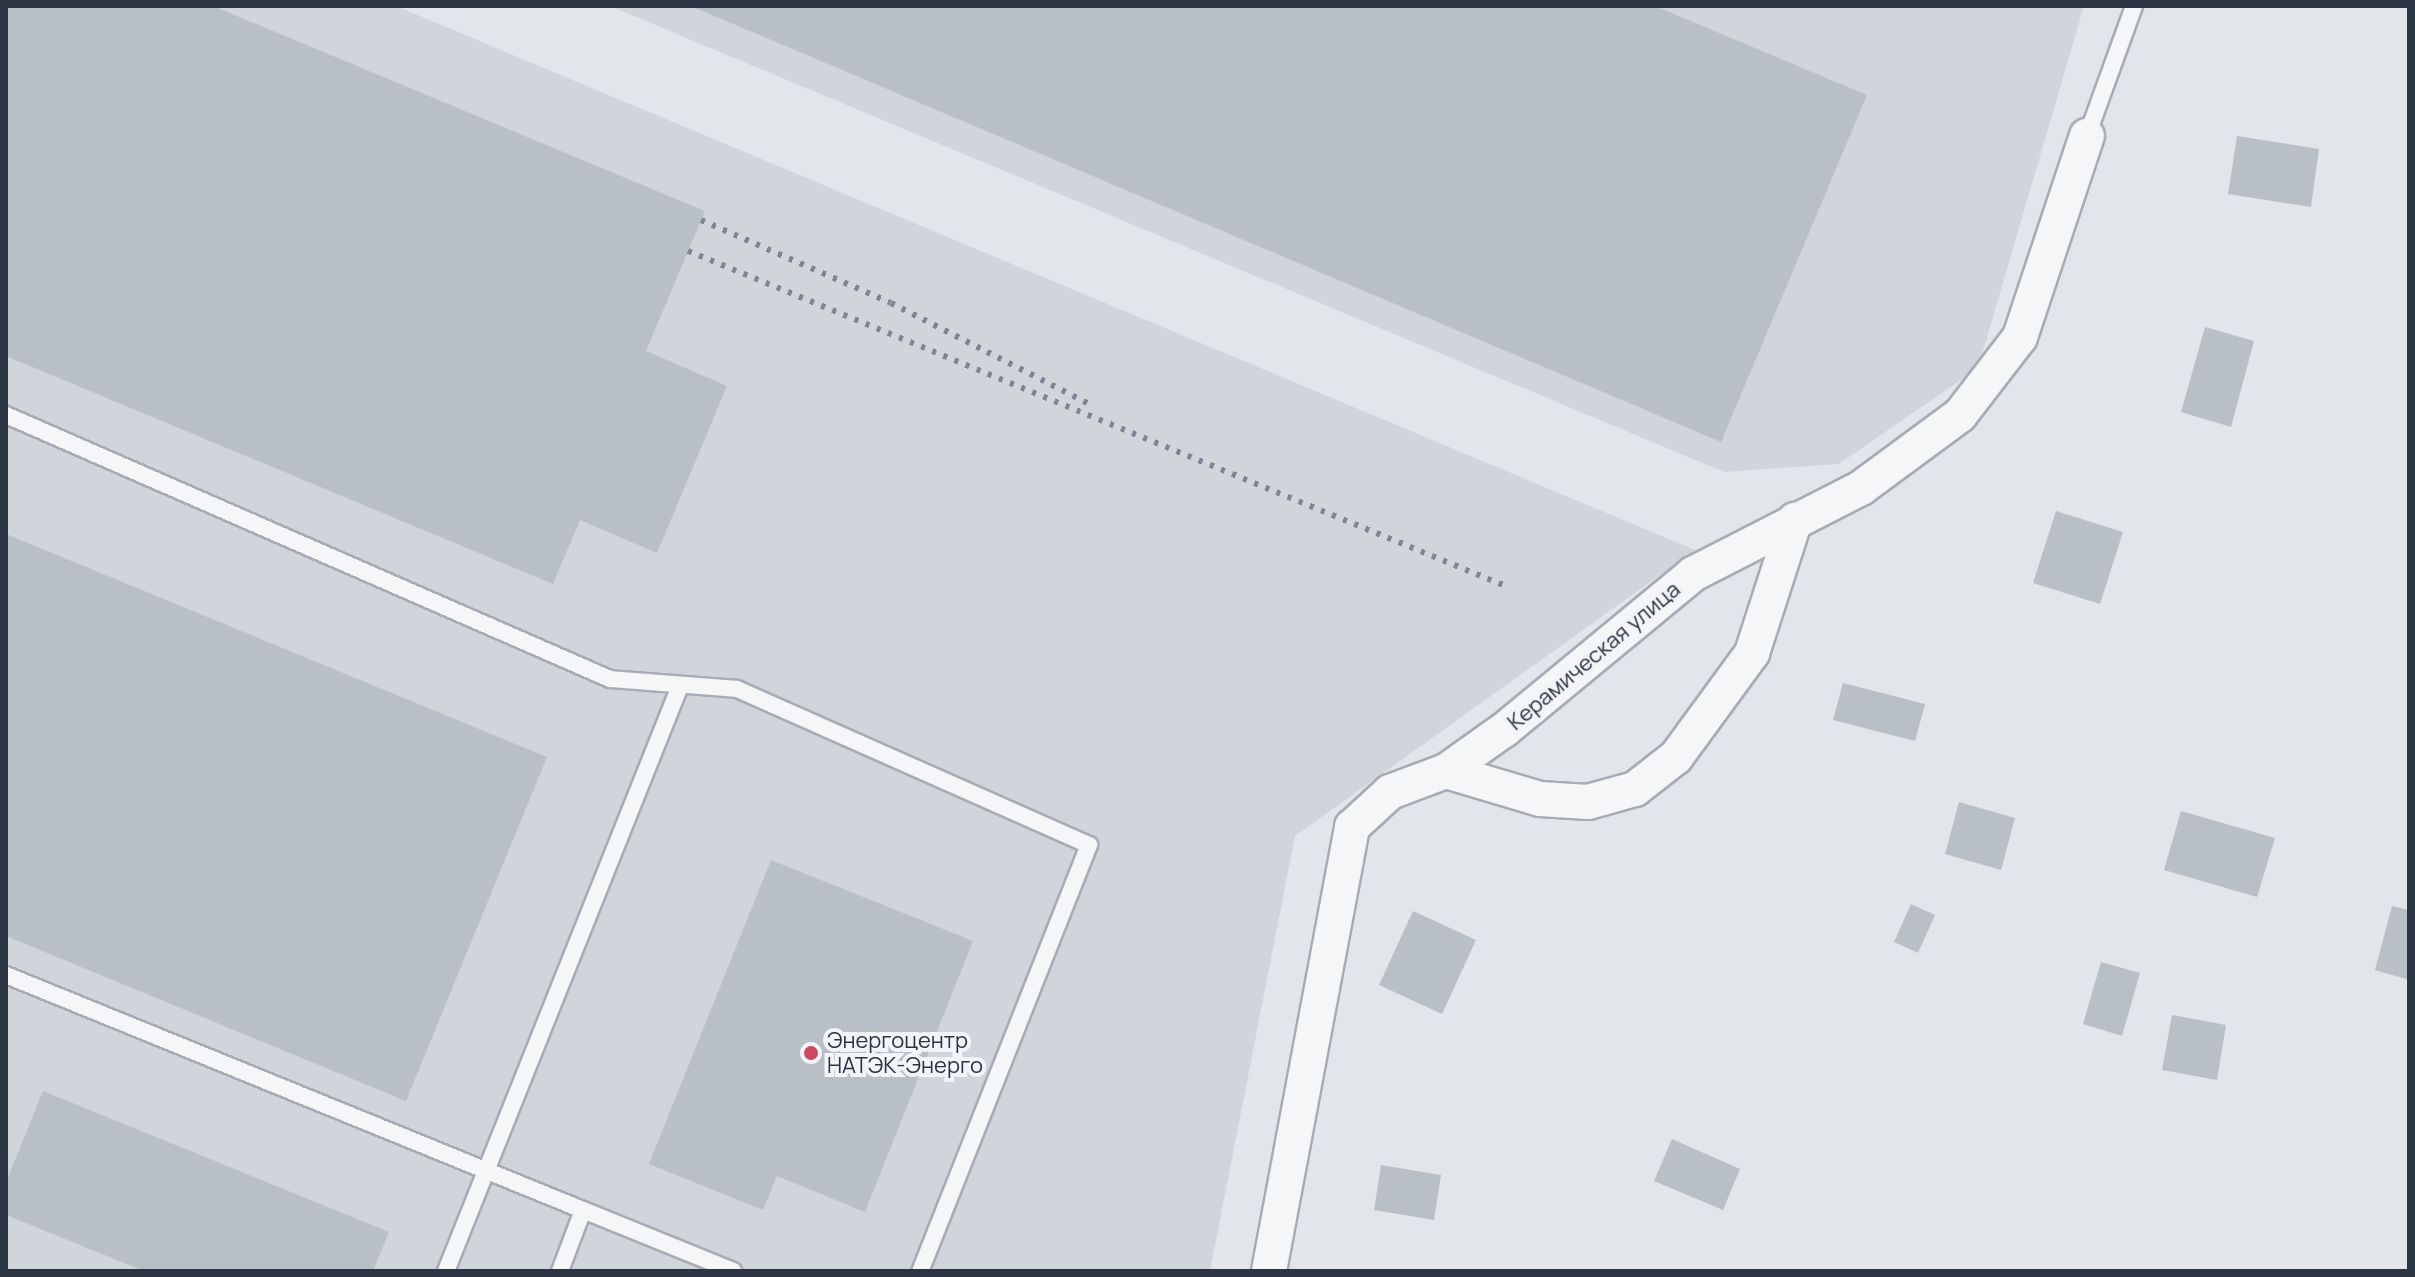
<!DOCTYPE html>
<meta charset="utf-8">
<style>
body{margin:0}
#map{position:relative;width:2415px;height:1277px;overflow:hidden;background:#e2e5ea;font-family:Manrope,sans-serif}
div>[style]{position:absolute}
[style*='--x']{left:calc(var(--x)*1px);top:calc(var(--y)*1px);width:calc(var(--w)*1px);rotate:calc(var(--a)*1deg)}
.built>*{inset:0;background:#d0d5dc}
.building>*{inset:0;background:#b9bfc7}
.roads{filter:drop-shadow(2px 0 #a7acb4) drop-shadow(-2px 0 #a7acb4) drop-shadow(0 2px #a7acb4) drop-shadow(0 -2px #a7acb4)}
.lane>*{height:16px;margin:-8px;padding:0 8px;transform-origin:8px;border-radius:8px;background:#f5f6f8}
.street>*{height:34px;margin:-17px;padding:0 17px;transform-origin:17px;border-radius:17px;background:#f5f6f8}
.rail>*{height:6px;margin-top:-3px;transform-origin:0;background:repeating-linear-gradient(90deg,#7c8593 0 4px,transparent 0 12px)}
.dots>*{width:22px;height:22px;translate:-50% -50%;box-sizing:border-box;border:4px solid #f2f4f7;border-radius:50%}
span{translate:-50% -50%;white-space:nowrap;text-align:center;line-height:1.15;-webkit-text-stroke:8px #f2f4f7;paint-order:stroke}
.street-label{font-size:22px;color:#2a3442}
.poi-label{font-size:22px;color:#2a3442}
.left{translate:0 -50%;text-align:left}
.frame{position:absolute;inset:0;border:8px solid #2a3442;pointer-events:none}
</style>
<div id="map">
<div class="built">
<div style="clip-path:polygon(6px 6px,396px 6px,1695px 550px,1295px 836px,1210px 1271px,6px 1271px)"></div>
<div style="clip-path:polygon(610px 6px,2084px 6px,1978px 368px,1839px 464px,1724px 472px)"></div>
</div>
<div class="building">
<div style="clip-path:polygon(6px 6px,213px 6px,705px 211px,646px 351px,727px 386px,657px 553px,580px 520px,553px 584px,6px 356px)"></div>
<div style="clip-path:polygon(691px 6px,1655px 6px,1867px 95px,1721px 442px)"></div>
<div style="clip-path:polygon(2237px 136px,2319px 149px,2311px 207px,2228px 194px)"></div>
<div style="clip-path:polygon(2205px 327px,2254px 341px,2231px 427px,2181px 412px)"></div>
<div style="clip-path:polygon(2056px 511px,2123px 532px,2100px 604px,2033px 583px)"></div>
<div style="clip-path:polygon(6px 534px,547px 757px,406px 1101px,6px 936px)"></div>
<div style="clip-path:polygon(1843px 683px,1925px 704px,1915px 741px,1833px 720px)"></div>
<div style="clip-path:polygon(1959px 802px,2015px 818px,2001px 870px,1945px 854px)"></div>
<div style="clip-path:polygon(2181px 811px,2275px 838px,2257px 897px,2164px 870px)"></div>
<div style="clip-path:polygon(771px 860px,973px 941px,865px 1212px,777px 1176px,763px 1210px,649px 1164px)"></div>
<div style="clip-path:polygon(1911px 904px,1935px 915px,1918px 953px,1894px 942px)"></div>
<div style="clip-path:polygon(2392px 906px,2409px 910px,2409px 980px,2375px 970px)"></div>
<div style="clip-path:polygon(1413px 911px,1476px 940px,1442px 1014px,1379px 985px)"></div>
<div style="clip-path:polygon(2101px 962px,2140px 973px,2122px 1036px,2083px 1024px)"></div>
<div style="clip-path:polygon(2172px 1015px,2226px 1025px,2217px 1080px,2162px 1070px)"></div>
<div style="clip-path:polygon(43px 1091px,389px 1232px,373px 1271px,144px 1271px,6px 1215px,6px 1182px)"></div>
<div style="clip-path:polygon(1672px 1139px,1740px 1169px,1723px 1210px,1654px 1181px)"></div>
<div style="clip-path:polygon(1381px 1165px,1441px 1175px,1434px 1220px,1374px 1210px)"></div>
</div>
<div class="roads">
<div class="lane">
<div style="--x:2087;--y:136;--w:138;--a:-70.1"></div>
<div style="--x:6;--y:415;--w:659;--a:23.61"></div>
<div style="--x:610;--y:679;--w:127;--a:4.5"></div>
<div style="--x:737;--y:689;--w:385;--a:23.9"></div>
<div style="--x:1089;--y:845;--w:458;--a:111.6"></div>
<div style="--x:6;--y:975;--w:623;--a:22.16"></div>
<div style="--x:446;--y:1271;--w:630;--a:-68.2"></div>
<div style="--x:560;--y:1271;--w:65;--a:-69.3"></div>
<div style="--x:583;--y:1210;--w:162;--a:22.1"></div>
</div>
<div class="street">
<div style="--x:1446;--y:771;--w:98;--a:16.6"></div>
<div style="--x:1540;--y:799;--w:48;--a:3.6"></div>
<div style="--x:1588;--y:802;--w:49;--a:-15.5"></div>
<div style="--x:1635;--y:789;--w:52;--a:-38"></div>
<div style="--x:1676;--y:757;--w:129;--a:-53.8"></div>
<div style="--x:1752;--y:653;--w:140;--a:-72.1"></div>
<div style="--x:1269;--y:1271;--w:452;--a:-79.4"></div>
<div style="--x:1352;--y:827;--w:52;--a:-42.6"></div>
<div style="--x:1390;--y:792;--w:60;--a:-20.6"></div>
<div style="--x:1446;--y:771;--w:71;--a:-35.3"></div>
<div style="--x:1504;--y:730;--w:245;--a:-39.5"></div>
<div style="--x:1693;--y:574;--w:189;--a:-27.1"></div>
<div style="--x:1861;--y:488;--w:123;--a:-36.4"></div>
<div style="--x:1960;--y:415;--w:98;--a:-52.4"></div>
<div style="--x:2020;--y:337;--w:212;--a:-71.6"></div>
</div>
</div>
<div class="rail">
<div style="--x:701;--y:220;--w:207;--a:23.6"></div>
<div style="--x:891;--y:303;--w:227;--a:27"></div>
<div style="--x:688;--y:251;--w:886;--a:22.28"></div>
</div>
<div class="dots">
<div style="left:811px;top:1053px;background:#cc4a62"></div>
</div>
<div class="street-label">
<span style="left:1594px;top:656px;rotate:-40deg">Керамическая улица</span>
</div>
<div class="poi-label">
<span class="left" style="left:827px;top:1053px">Энергоцентр<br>НАТЭК-Энерго</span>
</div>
<div class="frame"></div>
</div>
